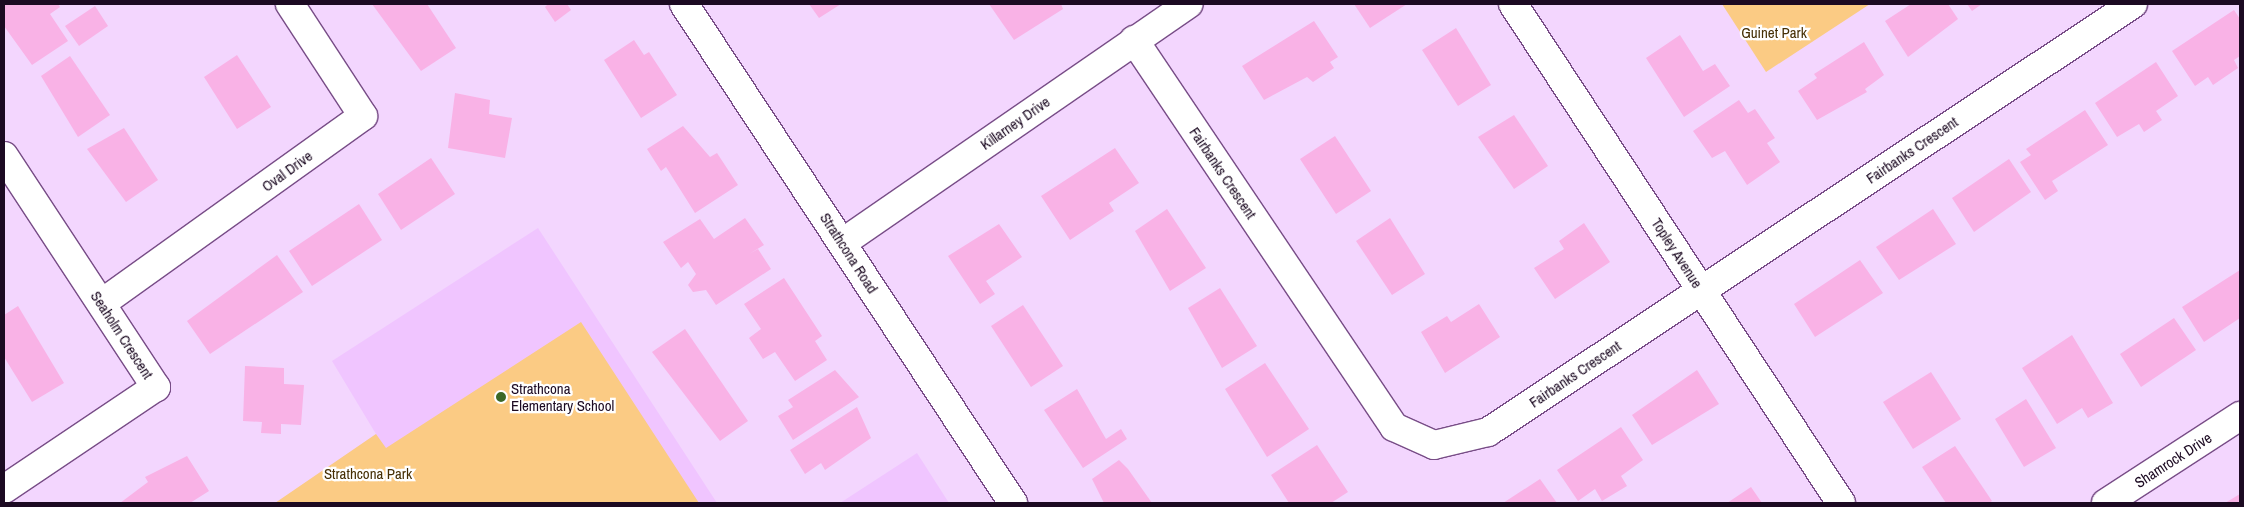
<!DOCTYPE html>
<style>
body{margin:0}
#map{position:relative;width:2244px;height:507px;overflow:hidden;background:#f3d6fe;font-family:"Archivo Narrow",sans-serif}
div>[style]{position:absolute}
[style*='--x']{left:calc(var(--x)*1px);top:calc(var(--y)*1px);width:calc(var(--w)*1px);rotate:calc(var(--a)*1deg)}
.built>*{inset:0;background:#f0c5ff}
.green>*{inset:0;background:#fbcb84}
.building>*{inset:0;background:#f9b2e6}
.roads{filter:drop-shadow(1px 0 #784d87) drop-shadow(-1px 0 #784d87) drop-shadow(0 1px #784d87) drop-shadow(0 -1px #784d87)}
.minor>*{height:28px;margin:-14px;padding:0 14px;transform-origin:14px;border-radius:14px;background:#fff}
.dots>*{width:14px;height:14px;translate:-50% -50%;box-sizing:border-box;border:2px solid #fff;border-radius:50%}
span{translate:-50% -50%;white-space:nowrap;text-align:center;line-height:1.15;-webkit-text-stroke:4.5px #fff;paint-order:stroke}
.park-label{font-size:15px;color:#452e03}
.street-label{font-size:15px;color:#1c0a22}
.poi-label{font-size:15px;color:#1c0a22}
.left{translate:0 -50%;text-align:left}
.frame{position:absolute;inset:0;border:5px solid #1c0a22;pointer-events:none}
</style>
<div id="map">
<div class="built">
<div style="clip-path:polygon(538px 228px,717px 503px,276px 503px,376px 434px,332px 361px)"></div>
<div style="clip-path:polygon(917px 453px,949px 503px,840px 503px)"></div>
</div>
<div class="green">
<div style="clip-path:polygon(1722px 4px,1870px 4px,1766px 72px)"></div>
<div style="clip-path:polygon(581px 322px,699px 503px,275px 503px,376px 434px,386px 448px)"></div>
</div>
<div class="building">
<div style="clip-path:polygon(4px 4px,58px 4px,60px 7px,50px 14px,68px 41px,32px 65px,4px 26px)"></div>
<div style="clip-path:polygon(372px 4px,427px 4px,456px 48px,421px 71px)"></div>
<div style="clip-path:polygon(548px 4px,567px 4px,571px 10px,555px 22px,545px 7px)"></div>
<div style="clip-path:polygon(809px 4px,841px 4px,819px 18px)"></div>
<div style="clip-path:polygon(989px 4px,1061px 4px,1063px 9px,1014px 40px)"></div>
<div style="clip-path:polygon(1354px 4px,1407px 4px,1370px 28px)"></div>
<div style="clip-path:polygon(1911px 4px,1948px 4px,1958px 19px,1908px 57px,1885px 21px)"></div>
<div style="clip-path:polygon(1967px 4px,1982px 4px,1972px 11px)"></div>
<div style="clip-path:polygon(95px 6px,108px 26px,79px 46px,65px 26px)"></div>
<div style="clip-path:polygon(2234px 10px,2240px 19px,2240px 56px,2234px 60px,2238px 68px,2213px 85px,2208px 77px,2195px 86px,2172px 51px)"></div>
<div style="clip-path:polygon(1314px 21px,1338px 57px,1330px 62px,1334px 68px,1313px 82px,1307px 77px,1264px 100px,1242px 66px)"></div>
<div style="clip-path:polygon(1456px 28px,1491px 85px,1458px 106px,1422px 50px)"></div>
<div style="clip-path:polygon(1680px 35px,1703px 71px,1715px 64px,1730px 86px,1684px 117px,1646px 58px)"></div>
<div style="clip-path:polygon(634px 40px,644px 55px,649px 52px,677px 95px,641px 118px,604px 60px)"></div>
<div style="clip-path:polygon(1864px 42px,1884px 75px,1865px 89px,1867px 92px,1817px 120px,1798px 91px,1817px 78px,1814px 74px)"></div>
<div style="clip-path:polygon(237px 55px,271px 107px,237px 129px,204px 77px)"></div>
<div style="clip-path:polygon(70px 56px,110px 115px,78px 137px,41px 76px)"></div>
<div style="clip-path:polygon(2156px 62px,2178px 96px,2156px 111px,2162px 120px,2144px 132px,2139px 124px,2117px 137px,2095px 103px)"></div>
<div style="clip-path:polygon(455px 93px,490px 100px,489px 114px,512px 118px,505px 158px,448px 148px)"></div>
<div style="clip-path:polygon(1739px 100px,1748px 113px,1755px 109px,1775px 138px,1767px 143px,1780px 162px,1747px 185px,1725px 151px,1712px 158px,1693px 131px)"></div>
<div style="clip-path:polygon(2085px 110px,2108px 145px,2052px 181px,2058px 191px,2045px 200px,2020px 162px,2031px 155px,2026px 149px)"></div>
<div style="clip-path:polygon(1514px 115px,1548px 166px,1514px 189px,1478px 137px)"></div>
<div style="clip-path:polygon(683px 126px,710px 157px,717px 153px,738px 185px,695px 213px,666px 167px,661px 171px,647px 149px)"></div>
<div style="clip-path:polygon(124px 128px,158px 180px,126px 202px,87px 149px)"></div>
<div style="clip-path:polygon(1335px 136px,1371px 191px,1336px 214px,1300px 159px)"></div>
<div style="clip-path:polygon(1115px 148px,1139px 183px,1109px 203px,1114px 211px,1070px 240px,1041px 196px)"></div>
<div style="clip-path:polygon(431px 158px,455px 194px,401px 230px,378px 194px)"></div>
<div style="clip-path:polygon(2009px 159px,2031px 192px,1974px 232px,1952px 198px)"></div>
<div style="clip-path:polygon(359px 204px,382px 240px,312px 286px,289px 251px)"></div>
<div style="clip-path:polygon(1167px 209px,1206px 268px,1170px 291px,1135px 231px)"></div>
<div style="clip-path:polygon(1933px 209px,1956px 244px,1899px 280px,1876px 247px)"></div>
<div style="clip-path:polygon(745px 218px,764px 245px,749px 254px,758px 249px,771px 269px,716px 305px,706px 290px,693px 292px,688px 285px,696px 274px,688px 262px,681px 268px,663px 242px,700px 219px,714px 239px)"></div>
<div style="clip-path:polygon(1390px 218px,1425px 274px,1392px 295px,1356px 241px)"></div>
<div style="clip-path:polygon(1584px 223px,1610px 262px,1555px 299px,1534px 268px,1564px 249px,1559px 241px)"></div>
<div style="clip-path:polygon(999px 224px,1022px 257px,986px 281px,995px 294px,980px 304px,948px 256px)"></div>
<div style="clip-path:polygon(277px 255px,303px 292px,210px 354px,187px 321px)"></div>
<div style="clip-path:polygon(1860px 260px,1883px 293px,1815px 337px,1794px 304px)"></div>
<div style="clip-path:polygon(2240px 270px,2240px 318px,2204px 342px,2182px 307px)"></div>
<div style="clip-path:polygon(784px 278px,822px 336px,815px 341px,827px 360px,795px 381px,775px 352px,763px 359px,749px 338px,761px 329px,744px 304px)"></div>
<div style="clip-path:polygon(1220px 288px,1257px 346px,1222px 368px,1188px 308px)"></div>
<div style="clip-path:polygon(1479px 304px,1500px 337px,1445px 373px,1421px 332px,1447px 316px,1451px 322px)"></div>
<div style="clip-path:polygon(1023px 305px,1063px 366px,1031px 387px,991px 326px)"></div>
<div style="clip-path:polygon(18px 306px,64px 383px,32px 402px,4px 357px,4px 315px)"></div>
<div style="clip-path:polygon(2174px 318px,2196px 350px,2141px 387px,2120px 354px)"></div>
<div style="clip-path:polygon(685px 329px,748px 421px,720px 441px,652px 352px)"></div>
<div style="clip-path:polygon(2072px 335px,2113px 403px,2088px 418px,2082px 408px,2057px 424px,2022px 368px)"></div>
<div style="clip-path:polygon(1265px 363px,1309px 429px,1267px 457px,1225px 389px)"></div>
<div style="clip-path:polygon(245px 366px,284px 368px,284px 384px,304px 385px,301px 425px,281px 424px,281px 434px,261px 433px,262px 422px,243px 421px)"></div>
<div style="clip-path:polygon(835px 370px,859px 397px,793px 440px,778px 416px,793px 407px,788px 400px)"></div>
<div style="clip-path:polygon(1697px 370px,1719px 404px,1652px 445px,1632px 415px)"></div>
<div style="clip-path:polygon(1931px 372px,1961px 419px,1913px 449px,1883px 402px)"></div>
<div style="clip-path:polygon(1077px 389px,1106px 439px,1121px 429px,1127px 439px,1083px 468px,1044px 410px)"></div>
<div style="clip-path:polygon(2026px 399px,2056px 448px,2024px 467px,1995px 419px)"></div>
<div style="clip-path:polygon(857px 407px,871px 438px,825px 470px,821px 463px,805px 474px,790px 450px)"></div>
<div style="clip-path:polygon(1621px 427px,1643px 460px,1621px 476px,1627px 486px,1602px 501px,1595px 489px,1578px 501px,1557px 470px)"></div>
<div style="clip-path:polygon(1317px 445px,1348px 492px,1331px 503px,1289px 503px,1271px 475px)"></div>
<div style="clip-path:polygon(1955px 446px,1992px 501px,1989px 503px,1946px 503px,1922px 467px)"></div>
<div style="clip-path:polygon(187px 456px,209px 491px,190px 503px,120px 503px,148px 482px,145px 477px)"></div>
<div style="clip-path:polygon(1119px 460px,1128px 469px,1152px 503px,1104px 503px,1092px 479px)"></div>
<div style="clip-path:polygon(1540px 479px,1557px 503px,1503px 503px)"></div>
<div style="clip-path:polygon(1751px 487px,1762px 503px,1727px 503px)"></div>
<div style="clip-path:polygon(2240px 494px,2240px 503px,2225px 503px)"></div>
</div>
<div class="roads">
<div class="minor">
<div style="--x:684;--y:4;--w:598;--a:56.6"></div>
<div style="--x:1513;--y:4;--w:597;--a:56.68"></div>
<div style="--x:1134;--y:40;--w:466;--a:56.1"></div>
<div style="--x:1394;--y:427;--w:44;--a:24.2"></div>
<div style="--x:1434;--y:445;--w:56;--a:-13.5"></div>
<div style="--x:1488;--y:432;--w:774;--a:-33.57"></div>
<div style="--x:4;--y:156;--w:277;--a:56.7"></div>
<div style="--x:156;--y:387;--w:183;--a:146.1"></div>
<div style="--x:842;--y:243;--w:421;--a:-34.6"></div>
<div style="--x:102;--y:303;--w:321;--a:-35.6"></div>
<div style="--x:363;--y:116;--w:134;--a:-123.1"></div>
<div style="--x:2106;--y:503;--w:160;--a:-33"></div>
</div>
</div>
<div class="dots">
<div style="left:501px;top:397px;background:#3b6826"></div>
</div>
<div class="park-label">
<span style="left:1774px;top:33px">Guinet Park</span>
<span style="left:368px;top:474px">Strathcona Park</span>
</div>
<div class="street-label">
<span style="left:1015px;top:123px;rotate:-35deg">Killarney Drive</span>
<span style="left:1912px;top:150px;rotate:-34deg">Fairbanks Crescent</span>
<span style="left:287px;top:171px;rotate:-36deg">Oval Drive</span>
<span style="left:1223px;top:173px;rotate:56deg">Fairbanks Crescent</span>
<span style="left:849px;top:253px;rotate:57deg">Strathcona Road</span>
<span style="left:1677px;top:253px;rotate:57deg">Topley Avenue</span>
<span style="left:122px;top:335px;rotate:57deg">Seaholm Crescent</span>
<span style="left:1575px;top:374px;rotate:-34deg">Fairbanks Crescent</span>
<span style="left:2173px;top:460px;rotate:-33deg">Shamrock Drive</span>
</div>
<div class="poi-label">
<span class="left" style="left:511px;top:397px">Strathcona<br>Elementary School</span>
</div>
<div class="frame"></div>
</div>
